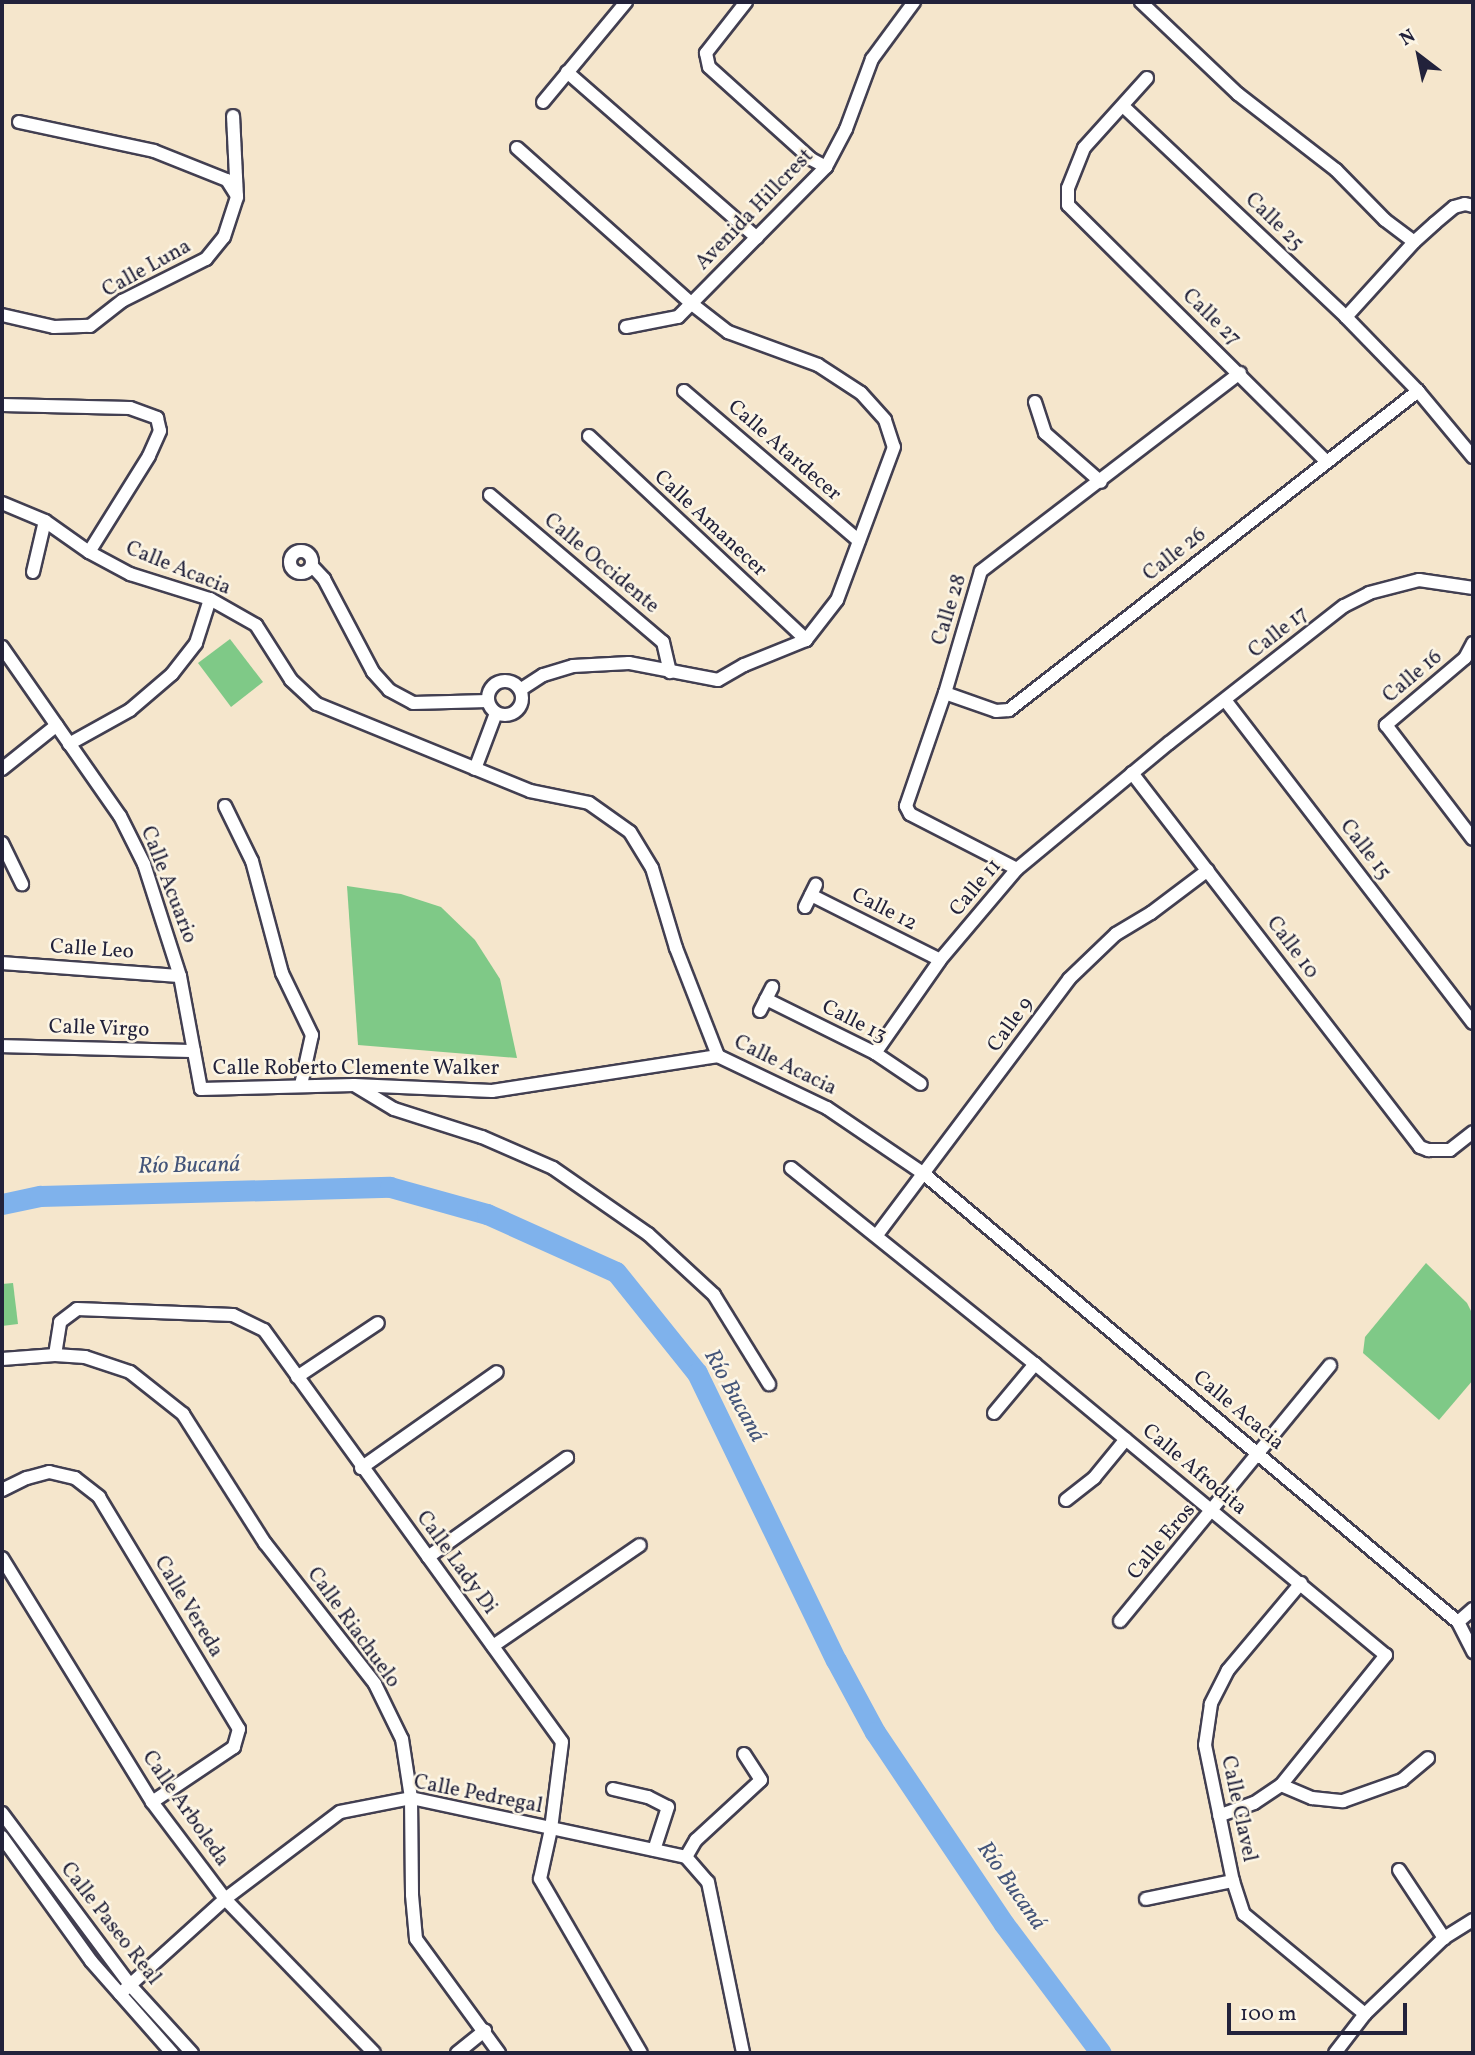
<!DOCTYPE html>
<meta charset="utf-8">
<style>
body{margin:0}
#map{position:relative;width:1475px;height:2055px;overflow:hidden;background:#f5e6cc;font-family:Vollkorn,serif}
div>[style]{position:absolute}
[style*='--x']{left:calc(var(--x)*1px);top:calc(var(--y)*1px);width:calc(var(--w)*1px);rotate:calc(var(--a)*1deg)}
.green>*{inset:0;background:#7fc987}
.river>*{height:21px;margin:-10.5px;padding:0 10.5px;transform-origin:10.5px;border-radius:10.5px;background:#7fb2ec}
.roads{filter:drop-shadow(2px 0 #423f51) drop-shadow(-2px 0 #423f51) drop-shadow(0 2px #423f51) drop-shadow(0 -2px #423f51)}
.minor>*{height:12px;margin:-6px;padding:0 6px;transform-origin:6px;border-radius:6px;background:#fff}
.minor>.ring{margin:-6px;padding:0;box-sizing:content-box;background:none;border:12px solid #fff;border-radius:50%}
span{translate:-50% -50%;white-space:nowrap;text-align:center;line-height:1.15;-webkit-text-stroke:5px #fcf5e5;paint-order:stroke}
.street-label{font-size:21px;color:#22223b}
.water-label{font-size:23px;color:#435479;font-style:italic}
.frame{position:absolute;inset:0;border:4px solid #22223b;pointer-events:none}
.north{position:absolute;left:1384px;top:21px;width:70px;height:70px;-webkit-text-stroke:5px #fcf5e5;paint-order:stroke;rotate:328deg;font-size:19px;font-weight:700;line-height:28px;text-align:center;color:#22223b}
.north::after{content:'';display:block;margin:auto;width:24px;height:32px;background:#22223b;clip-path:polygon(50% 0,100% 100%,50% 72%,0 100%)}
.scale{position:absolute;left:1227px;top:2003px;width:180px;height:32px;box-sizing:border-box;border:4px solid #22223b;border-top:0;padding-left:9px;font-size:21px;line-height:24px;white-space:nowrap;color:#22223b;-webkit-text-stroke:5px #fcf5e5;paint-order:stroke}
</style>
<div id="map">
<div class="green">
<div style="clip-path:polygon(230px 639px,263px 682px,231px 707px,198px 663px)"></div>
<div style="clip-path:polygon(347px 886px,401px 894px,441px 907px,475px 940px,500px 979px,517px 1058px,358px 1045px)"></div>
<div style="clip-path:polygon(1426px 1263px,1467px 1303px,1473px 1315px,1473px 1380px,1439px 1420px,1363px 1353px,1365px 1337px)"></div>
<div style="clip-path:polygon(13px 1283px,18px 1324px,2px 1326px,2px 1284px)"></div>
</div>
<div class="river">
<div style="--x:2;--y:1204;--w:39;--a:-12"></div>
<div style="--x:40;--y:1196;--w:350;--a:-1.5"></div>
<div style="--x:390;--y:1187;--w:101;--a:15.6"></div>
<div style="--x:487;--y:1214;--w:141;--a:24.2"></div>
<div style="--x:616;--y:1272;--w:129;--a:51.3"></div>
<div style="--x:697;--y:1373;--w:319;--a:64.2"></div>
<div style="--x:836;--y:1660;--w:82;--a:61.6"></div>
<div style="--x:875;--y:1732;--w:231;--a:56.1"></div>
<div style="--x:1004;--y:1924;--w:161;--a:53.1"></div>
</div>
<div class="roads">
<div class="minor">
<div style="--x:746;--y:2;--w:65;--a:128.1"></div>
<div style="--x:706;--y:53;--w:14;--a:78"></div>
<div style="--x:709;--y:67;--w:137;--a:42"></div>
<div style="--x:811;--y:159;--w:17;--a:28"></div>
<div style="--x:1141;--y:2;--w:134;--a:43.5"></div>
<div style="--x:1238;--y:94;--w:124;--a:37.8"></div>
<div style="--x:1336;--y:170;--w:70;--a:45.6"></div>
<div style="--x:1385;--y:220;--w:36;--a:37"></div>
<div style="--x:567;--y:72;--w:252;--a:41.1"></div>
<div style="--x:1147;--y:78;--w:94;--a:132"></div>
<div style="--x:1084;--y:148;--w:43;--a:111.8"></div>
<div style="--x:1068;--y:188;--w:17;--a:90"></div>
<div style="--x:1068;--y:205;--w:362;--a:44.8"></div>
<div style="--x:543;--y:102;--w:130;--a:-50.3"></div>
<div style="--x:1123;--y:106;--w:307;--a:43.4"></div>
<div style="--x:1346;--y:317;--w:103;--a:45.8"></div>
<div style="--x:1418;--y:391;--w:86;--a:50.2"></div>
<div style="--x:19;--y:122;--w:138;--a:12.1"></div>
<div style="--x:154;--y:151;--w:79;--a:21.7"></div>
<div style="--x:227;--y:180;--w:19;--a:58"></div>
<div style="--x:517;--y:148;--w:234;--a:41.7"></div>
<div style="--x:692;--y:304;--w:46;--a:37.9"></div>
<div style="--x:728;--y:332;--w:96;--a:20.1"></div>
<div style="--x:818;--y:365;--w:51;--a:33.1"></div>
<div style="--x:861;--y:393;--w:36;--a:48"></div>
<div style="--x:885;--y:420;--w:28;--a:72"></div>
<div style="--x:894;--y:447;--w:163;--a:110.4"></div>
<div style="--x:837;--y:600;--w:51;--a:127.8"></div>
<div style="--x:806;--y:640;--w:67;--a:158"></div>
<div style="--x:744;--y:665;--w:30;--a:150"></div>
<div style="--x:718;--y:680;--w:91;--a:-169.2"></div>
<div style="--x:629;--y:663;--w:56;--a:176.9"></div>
<div style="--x:573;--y:666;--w:31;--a:163"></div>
<div style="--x:543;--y:675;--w:27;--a:147"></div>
<div style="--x:2;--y:315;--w:53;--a:13"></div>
<div style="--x:54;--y:327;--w:36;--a:-2"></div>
<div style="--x:90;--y:326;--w:41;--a:-38"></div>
<div style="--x:122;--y:301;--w:94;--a:-26.6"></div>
<div style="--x:206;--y:259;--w:28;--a:-51"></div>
<div style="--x:224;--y:237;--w:42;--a:-72"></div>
<div style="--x:237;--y:197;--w:81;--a:-92.8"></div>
<div style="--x:1346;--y:317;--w:101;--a:-47.8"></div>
<div style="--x:1414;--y:242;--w:28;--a:-42"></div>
<div style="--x:1435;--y:223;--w:25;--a:-40"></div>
<div style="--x:1454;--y:207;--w:11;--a:-15"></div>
<div style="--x:1465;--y:204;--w:8;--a:14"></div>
<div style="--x:626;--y:327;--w:53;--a:-10.9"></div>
<div style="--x:678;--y:317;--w:211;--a:-45.4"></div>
<div style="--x:826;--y:167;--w:43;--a:-62.2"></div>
<div style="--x:846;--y:129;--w:75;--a:-69.6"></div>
<div style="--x:872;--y:59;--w:71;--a:-53.6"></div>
<div style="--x:684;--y:391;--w:230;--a:40.6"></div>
<div style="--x:1035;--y:402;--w:33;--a:72"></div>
<div style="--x:1045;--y:433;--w:74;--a:41.2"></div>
<div style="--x:2;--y:405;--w:128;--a:1.3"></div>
<div style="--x:130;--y:408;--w:29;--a:20"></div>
<div style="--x:157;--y:418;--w:13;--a:77"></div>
<div style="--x:160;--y:431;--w:27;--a:114"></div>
<div style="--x:149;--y:456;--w:113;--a:122"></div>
<div style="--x:589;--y:436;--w:298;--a:43.2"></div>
<div style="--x:490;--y:495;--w:227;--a:40.4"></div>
<div style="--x:663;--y:642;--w:31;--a:77"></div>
<div style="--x:2;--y:503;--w:47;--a:22.7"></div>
<div style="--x:45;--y:521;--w:54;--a:35.2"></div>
<div style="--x:89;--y:552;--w:47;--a:28.2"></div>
<div style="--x:130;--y:574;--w:84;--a:17.4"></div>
<div style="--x:210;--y:599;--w:53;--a:29.5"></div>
<div style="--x:256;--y:625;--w:65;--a:57.5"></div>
<div style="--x:291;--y:680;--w:35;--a:43"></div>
<div style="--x:317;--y:704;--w:230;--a:22.2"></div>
<div style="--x:530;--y:791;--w:60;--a:11.5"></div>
<div style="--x:589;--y:803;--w:50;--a:35.3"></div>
<div style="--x:630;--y:832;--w:42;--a:58.6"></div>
<div style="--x:652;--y:868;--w:84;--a:73.3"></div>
<div style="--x:676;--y:948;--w:116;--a:68.7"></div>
<div style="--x:718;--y:1056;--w:121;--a:25.5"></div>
<div style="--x:827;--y:1108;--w:117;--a:34.2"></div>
<div style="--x:924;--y:1174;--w:697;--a:40"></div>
<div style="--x:1458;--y:1622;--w:34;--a:63"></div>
<div class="ring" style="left:290px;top:551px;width:10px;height:10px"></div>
<div style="--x:312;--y:566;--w:18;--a:47"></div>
<div style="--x:324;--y:579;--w:105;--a:62.2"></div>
<div style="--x:373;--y:672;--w:24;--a:48"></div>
<div style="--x:389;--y:690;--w:27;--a:28"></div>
<div style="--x:413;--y:703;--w:75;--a:-1.5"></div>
<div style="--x:33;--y:572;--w:52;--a:-76.8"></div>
<div style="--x:1473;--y:643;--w:17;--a:118"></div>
<div style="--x:1465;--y:658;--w:104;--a:139.7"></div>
<div style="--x:1386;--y:725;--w:143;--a:52.7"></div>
<div style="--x:2;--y:647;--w:206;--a:55.1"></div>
<div style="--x:120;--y:816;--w:54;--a:63.4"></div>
<div style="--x:144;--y:864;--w:118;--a:72.2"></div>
<div style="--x:180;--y:976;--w:115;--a:79.5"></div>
<div style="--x:201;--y:1089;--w:153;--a:-1.5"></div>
<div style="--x:354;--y:1085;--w:138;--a:2.5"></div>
<div style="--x:492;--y:1091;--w:229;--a:-8.8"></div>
<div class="ring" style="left:488px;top:681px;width:22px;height:22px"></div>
<div style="--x:945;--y:693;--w:54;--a:19.4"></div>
<div style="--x:996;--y:711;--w:13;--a:-4"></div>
<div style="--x:1009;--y:710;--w:519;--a:-37.95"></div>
<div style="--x:1225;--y:700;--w:407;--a:52.5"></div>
<div style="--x:69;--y:744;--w:70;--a:-29.1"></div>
<div style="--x:130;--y:710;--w:55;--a:-40.6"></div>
<div style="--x:172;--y:674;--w:39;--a:-52"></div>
<div style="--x:196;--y:643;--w:46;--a:-72.3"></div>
<div style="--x:2;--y:769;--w:70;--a:-38.7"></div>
<div style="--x:475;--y:769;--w:60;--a:-69.4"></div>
<div style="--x:1132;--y:773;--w:472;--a:52.4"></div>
<div style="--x:1420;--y:1147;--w:9;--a:21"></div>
<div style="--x:1428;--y:1150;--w:22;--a:0"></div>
<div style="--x:1450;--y:1150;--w:29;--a:-38"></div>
<div style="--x:225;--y:806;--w:61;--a:63.9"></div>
<div style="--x:252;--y:861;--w:116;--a:75"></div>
<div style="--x:282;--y:973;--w:69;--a:64.2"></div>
<div style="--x:312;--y:1035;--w:51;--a:102.4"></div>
<div style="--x:2;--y:843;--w:46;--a:64"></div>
<div style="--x:1017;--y:869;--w:120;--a:-152.8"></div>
<div style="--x:910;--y:814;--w:9;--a:-117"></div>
<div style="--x:906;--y:806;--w:120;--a:-71"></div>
<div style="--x:945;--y:693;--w:127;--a:-73.6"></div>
<div style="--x:981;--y:571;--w:326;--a:-37.4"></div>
<div style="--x:811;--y:895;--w:144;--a:26.7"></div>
<div style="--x:805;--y:907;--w:25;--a:-64"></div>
<div style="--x:2;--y:963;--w:178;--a:4.2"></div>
<div style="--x:766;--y:999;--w:122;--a:26.4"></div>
<div style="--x:875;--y:1053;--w:55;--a:34"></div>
<div style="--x:760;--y:1011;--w:27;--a:-63"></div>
<div style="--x:2;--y:1046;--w:192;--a:1.5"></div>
<div style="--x:875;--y:1053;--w:113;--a:-55"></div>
<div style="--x:940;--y:960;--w:119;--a:-49.8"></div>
<div style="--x:1017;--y:869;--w:197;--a:-39.7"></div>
<div style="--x:1169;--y:743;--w:222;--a:-38.1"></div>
<div style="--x:1344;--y:606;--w:28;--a:-27"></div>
<div style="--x:1369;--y:593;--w:52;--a:-14.6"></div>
<div style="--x:1419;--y:580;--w:55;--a:8.4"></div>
<div style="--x:356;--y:1086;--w:44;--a:31.2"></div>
<div style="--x:394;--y:1109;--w:92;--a:17.7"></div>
<div style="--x:482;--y:1137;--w:77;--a:23.6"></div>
<div style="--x:553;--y:1168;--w:116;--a:34.8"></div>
<div style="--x:648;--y:1234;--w:90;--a:42.7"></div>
<div style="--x:714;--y:1295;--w:105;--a:58.3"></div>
<div style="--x:791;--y:1168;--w:313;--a:38.8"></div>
<div style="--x:1035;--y:1364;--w:456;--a:39.7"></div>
<div style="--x:1386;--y:1655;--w:167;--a:128.9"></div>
<div style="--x:1281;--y:1785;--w:32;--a:146"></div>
<div style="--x:1254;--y:1803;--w:37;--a:160"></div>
<div style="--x:877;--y:1235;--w:320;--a:-53.1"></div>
<div style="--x:1069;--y:979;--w:65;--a:-43.8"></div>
<div style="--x:1116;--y:934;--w:41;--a:-31"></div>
<div style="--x:1151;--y:913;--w:71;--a:-37"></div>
<div style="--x:55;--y:1355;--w:33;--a:-81"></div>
<div style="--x:60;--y:1322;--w:21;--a:-37"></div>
<div style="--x:77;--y:1309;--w:156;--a:2.2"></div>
<div style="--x:233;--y:1315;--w:34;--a:26"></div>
<div style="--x:264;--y:1330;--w:508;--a:54.12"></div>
<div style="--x:562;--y:1742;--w:88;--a:97.2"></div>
<div style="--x:551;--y:1829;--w:51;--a:102.4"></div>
<div style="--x:540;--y:1879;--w:201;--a:59.9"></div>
<div style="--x:2;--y:1359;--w:53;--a:-4.3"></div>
<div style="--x:55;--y:1355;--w:30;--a:4"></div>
<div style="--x:85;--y:1357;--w:47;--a:18.4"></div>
<div style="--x:130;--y:1372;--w:68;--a:38.4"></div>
<div style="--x:183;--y:1414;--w:153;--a:57.6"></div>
<div style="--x:265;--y:1543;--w:179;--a:52"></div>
<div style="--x:375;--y:1684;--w:61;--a:63.9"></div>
<div style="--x:402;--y:1739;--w:60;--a:81.3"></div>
<div style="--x:411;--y:1798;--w:97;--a:89.4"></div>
<div style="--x:412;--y:1895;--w:44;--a:84.8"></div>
<div style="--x:416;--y:1939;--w:141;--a:53.9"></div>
<div style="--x:297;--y:1377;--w:97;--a:-33.7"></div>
<div style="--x:994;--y:1413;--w:64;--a:-50.1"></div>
<div style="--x:361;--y:1468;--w:166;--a:-35.2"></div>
<div style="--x:2;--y:1490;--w:28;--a:-26"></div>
<div style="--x:27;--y:1478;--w:23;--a:-15"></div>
<div style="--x:49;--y:1472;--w:27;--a:13"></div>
<div style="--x:75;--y:1478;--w:31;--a:38"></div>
<div style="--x:99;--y:1497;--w:271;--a:58.9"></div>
<div style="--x:239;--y:1729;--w:19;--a:106"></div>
<div style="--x:234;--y:1747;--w:99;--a:146.1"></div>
<div style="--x:1066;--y:1500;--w:36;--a:-38"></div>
<div style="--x:1094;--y:1478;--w:50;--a:-50.6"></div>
<div style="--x:428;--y:1557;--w:171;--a:-35.5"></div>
<div style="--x:2;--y:1558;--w:286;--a:58.4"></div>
<div style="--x:152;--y:1802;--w:121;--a:53"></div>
<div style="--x:225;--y:1899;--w:214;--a:45.9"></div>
<div style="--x:1301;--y:1583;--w:114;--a:130"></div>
<div style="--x:1228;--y:1670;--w:38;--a:117"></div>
<div style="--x:1211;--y:1704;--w:41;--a:98.3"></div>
<div style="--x:1205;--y:1745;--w:139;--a:78.4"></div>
<div style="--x:1233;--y:1881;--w:35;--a:72"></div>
<div style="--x:1244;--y:1914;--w:157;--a:39.6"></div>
<div style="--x:1120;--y:1621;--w:331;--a:-50.6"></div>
<div style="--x:1458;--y:1622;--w:20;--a:-41"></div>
<div style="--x:493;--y:1646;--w:178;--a:-34.5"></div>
<div style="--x:1281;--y:1785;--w:34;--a:23"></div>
<div style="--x:1312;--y:1798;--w:31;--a:6"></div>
<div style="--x:1343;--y:1801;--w:63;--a:-19.6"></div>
<div style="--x:1402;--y:1780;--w:34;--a:-40"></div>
<div style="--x:613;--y:1789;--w:36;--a:13"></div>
<div style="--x:648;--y:1797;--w:22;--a:27"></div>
<div style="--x:668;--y:1807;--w:45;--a:108"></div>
<div style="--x:2;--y:1813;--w:214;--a:53.3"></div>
<div style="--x:130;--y:1985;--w:92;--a:47.6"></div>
<div style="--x:2;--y:1837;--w:153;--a:54.3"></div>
<div style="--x:91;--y:1961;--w:123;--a:48.6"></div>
<div style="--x:686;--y:1857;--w:20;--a:-60"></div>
<div style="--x:696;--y:1840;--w:88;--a:-42.7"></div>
<div style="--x:761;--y:1780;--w:31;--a:-123"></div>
<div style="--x:1399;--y:1870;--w:82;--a:56.5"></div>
<div style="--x:1146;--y:1899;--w:89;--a:-11.7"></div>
<div style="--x:120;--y:1994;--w:142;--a:-42.1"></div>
<div style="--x:225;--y:1899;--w:144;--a:-37.1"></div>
<div style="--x:340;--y:1812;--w:72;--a:-11.2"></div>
<div style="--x:411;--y:1798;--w:281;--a:12.1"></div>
<div style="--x:686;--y:1857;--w:33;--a:49"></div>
<div style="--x:708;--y:1882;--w:175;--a:78.4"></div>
<div style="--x:457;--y:2053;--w:36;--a:-39"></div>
<div style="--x:1335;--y:2053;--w:49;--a:-52.4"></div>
<div style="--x:1365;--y:2014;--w:110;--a:-43.9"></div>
<div style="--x:1444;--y:1938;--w:34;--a:-32"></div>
</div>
</div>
<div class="street-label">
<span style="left:755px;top:210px;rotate:-46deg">Avenida Hillcrest</span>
<span style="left:1274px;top:222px;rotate:44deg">Calle 25</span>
<span style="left:147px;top:269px;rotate:-29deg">Calle Luna</span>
<span style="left:1211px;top:318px;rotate:44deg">Calle 27</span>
<span style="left:784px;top:451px;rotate:41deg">Calle Atardecer</span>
<span style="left:710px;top:524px;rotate:43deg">Calle Amanecer</span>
<span style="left:1175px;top:555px;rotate:-38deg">Calle 26</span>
<span style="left:601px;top:564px;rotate:40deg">Calle Occidente</span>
<span style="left:178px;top:569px;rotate:22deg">Calle Acacia</span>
<span style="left:950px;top:610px;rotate:-73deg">Calle 28</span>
<span style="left:1279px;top:633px;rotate:-38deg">Calle 17</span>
<span style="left:1413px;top:677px;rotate:-40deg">Calle 16</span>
<span style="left:1365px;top:850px;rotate:52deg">Calle 15</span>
<span style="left:168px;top:885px;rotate:69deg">Calle Acuario</span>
<span style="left:976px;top:888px;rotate:-50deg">Calle 11</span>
<span style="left:884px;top:910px;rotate:27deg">Calle 12</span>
<span style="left:1292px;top:948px;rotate:53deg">Calle 10</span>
<span style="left:92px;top:950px;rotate:4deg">Calle Leo</span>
<span style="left:854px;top:1022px;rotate:27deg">Calle 13</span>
<span style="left:1011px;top:1025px;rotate:-54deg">Calle 9</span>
<span style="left:99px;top:1029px;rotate:2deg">Calle Virgo</span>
<span style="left:785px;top:1066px;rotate:26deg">Calle Acacia</span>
<span style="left:356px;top:1069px">Calle Roberto Clemente Walker</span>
<span style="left:1238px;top:1411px;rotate:40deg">Calle Acacia</span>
<span style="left:1194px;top:1470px;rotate:40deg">Calle Afrodita</span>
<span style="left:1162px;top:1542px;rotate:-50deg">Calle Eros</span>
<span style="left:456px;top:1563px;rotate:54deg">Calle Lady Di</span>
<span style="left:188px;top:1607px;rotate:59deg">Calle Vereda</span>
<span style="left:353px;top:1628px;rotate:54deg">Calle Riachuelo</span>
<span style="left:478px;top:1795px;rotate:11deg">Calle Pedregal</span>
<span style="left:185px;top:1809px;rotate:55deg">Calle Arboleda</span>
<span style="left:1238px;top:1809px;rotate:78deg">Calle Clavel</span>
<span style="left:110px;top:1924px;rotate:52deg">Calle Paseo Real</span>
</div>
<div class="water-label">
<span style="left:189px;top:1166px;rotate:-1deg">Río Bucaná</span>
<span style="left:734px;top:1396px;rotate:61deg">Río Bucaná</span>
<span style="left:1011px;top:1886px;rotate:55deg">Río Bucaná</span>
</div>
<div class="frame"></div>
<div class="north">N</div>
<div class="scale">100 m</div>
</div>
